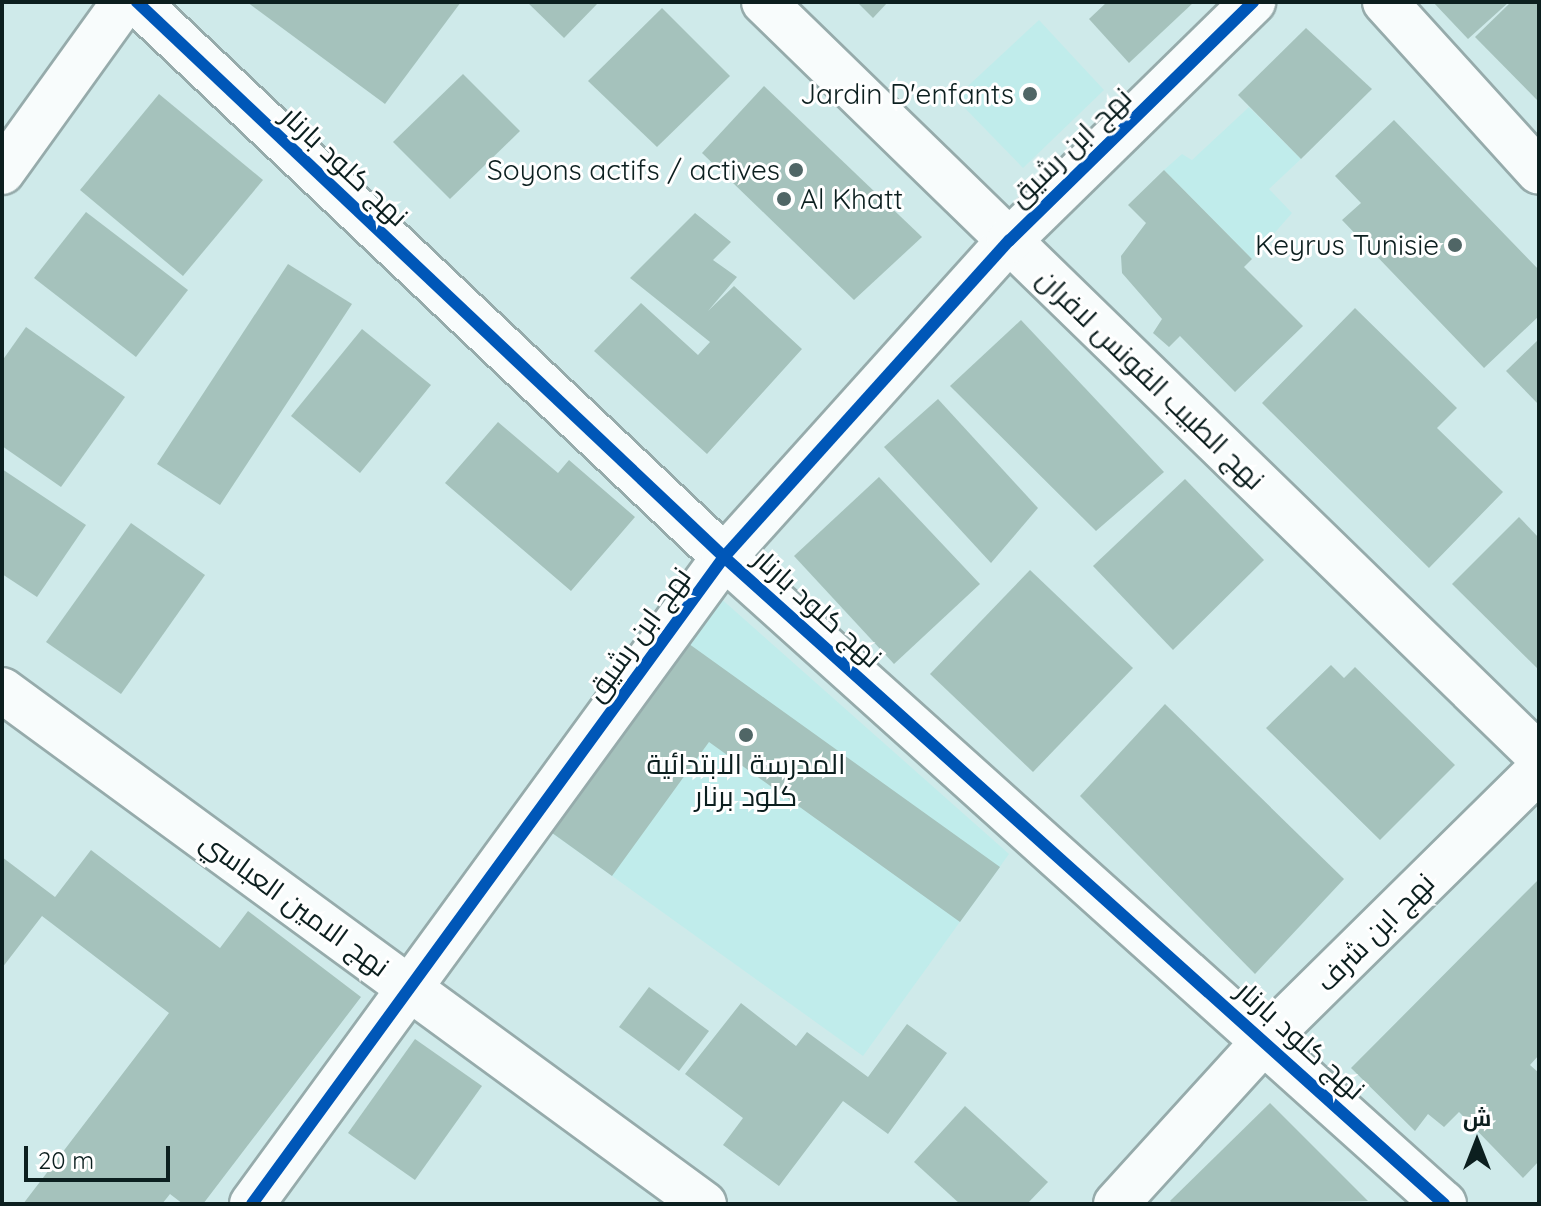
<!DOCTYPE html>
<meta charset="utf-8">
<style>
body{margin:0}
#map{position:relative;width:1541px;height:1206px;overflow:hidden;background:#cfeaea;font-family:Quicksand,Cairo,sans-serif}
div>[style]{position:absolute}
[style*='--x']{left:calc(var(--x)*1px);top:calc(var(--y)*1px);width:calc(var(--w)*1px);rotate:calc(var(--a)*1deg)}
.built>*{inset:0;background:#c0eceb}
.building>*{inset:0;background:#a5c2bc}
.roads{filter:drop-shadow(2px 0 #96abab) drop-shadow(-2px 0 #96abab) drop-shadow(0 2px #96abab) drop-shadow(0 -2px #96abab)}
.street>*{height:44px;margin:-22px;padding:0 22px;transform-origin:22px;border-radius:22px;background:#f8fcfc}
.secondary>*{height:44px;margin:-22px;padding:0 22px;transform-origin:22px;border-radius:22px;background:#f8fcfc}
.cycleway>*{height:12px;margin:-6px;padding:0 6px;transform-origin:6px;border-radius:6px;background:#0057b8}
.dots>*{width:22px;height:22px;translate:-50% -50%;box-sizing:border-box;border:4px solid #fff;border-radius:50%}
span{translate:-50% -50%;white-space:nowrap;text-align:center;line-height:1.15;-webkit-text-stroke:6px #fff;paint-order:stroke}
.poi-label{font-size:28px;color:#0c1f1f}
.right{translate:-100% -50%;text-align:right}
.left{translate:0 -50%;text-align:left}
.street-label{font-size:28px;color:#0c1f1f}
.frame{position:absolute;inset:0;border:4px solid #0c1f1f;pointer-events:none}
.north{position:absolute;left:1437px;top:1102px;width:80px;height:80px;-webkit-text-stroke:6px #fff;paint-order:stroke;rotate:0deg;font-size:22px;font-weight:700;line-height:32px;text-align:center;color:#0c1f1f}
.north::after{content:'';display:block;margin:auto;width:28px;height:36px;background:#0c1f1f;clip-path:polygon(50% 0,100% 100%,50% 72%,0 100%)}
.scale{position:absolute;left:24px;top:1146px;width:146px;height:36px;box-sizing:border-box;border:4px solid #0c1f1f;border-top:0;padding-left:10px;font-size:24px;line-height:28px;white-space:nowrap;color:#0c1f1f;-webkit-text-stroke:6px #fff;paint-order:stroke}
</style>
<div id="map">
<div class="built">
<div style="clip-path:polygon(1039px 20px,1104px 90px,1023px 168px,955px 98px)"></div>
<div style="clip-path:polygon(1249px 107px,1301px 159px,1269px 189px,1292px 213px,1252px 259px,1164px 170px,1182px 154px,1192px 160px)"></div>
<div style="clip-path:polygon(718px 596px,1009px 854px,863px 1056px,548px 830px)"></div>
</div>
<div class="building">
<div style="clip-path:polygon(247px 2px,461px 2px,385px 104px)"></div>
<div style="clip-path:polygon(527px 2px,599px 2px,564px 38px)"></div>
<div style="clip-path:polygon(857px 2px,888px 2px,873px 18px)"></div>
<div style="clip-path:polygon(1107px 2px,1194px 2px,1129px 63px,1089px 19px)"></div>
<div style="clip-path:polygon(1433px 2px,1509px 2px,1468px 39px)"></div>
<div style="clip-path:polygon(1511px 2px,1539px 2px,1539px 102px,1475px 37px)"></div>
<div style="clip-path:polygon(662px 8px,730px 76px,657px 147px,588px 81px)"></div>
<div style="clip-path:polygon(1306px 28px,1372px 89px,1301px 159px,1238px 95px)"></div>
<div style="clip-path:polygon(463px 74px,520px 131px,450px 199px,393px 142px)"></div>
<div style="clip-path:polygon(764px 86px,922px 237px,854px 300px,702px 153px)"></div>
<div style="clip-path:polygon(159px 94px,263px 180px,183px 276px,80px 190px)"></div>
<div style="clip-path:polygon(1394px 120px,1539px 270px,1539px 316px,1484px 368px,1342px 220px,1361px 203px,1335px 176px)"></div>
<div style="clip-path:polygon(1164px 170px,1252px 259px,1244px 267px,1303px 326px,1235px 392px,1180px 336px,1169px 347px,1153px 333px,1162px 319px,1122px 273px,1121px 256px,1146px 223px,1128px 205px)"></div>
<div style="clip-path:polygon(86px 212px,188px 290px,136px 357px,34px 278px)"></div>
<div style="clip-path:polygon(695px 213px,731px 242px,713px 260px,737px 277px,708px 311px,734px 286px,802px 349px,707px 454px,594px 351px,641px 303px,698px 355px,710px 342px,630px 278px)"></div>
<div style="clip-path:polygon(288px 264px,352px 304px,220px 505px,157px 464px)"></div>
<div style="clip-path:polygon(1355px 308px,1457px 408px,1437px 428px,1503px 492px,1429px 568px,1262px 403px)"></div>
<div style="clip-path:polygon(1021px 320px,1164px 472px,1096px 531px,950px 386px)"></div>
<div style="clip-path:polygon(26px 327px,125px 397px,61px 487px,2px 446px,2px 361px)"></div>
<div style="clip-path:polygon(362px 329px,431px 385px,360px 473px,291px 416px)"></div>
<div style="clip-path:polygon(1539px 339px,1539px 405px,1506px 371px)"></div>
<div style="clip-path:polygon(938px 399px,1038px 508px,991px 563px,884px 447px)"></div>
<div style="clip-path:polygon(498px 422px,558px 473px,569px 460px,635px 517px,571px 591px,445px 483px)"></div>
<div style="clip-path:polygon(2px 469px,86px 525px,37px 597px,2px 574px)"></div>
<div style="clip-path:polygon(879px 477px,980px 584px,894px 664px,794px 556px)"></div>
<div style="clip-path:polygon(1185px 479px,1264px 560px,1173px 650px,1093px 566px)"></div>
<div style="clip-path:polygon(1519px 517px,1539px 538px,1539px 670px,1452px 584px)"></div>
<div style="clip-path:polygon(131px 523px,205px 575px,121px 694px,46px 642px)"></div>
<div style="clip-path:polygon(1030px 570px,1133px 668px,1033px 772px,930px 674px)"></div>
<div style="clip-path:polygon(685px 641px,1000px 867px,960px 922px,709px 742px,612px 876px,548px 830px)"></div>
<div style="clip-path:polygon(1331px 665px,1344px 678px,1355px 667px,1455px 765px,1380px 840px,1266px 728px)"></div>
<div style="clip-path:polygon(1165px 704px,1344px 879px,1255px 974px,1080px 796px)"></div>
<div style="clip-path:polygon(91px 850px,220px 948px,248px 911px,361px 997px,203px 1204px,183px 1204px,170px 1194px,162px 1204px,23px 1204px,169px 1013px,42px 916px,2px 968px,2px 857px,55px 897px)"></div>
<div style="clip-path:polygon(1539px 879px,1539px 1055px,1530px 1065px,1539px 1073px,1539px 1161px,1523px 1178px,1459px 1112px,1444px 1127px,1428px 1114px,1415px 1131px,1351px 1068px)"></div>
<div style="clip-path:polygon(649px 987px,709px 1031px,679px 1071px,619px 1027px)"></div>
<div style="clip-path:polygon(741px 1003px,796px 1046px,807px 1032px,868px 1077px,907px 1024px,947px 1053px,888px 1134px,843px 1101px,779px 1186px,723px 1145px,743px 1118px,685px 1074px)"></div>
<div style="clip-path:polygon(415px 1039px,482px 1086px,415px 1180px,348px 1133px)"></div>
<div style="clip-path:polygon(1270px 1103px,1368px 1201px,1173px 1204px,1170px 1201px)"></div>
<div style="clip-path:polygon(965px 1106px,1048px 1182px,1027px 1204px,960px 1204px,914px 1162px)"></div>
</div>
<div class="roads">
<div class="street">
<div style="--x:137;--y:2;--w:808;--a:43.39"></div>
<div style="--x:724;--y:557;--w:968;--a:41.94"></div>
<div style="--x:764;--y:2;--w:1081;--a:44.21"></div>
<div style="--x:1385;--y:2;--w:229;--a:47.8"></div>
<div style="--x:2;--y:690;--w:870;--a:36.21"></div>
<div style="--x:252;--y:1204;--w:801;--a:-53.89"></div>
<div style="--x:724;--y:557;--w:426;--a:-48"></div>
<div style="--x:1009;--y:241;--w:342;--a:-44.4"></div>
<div style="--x:1116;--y:1204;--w:223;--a:-47.7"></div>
<div style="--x:1266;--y:1039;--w:383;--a:-44.6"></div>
</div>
<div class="secondary">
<div style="--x:2;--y:172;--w:209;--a:-54.3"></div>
</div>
</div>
<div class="cycleway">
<div style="--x:137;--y:2;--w:808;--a:43.39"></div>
<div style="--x:724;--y:557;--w:968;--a:41.94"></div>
<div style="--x:252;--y:1204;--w:801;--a:-53.89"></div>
<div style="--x:724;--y:557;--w:426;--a:-48"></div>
<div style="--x:1009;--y:241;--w:342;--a:-44.4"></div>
</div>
<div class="dots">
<div style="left:1030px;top:94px;background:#506666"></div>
<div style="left:796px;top:170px;background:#506666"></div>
<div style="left:784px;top:199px;background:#506666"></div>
<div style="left:1455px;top:245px;background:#506666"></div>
<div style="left:746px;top:735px;background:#506666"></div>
</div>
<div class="poi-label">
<span class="right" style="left:1014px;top:94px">Jardin D'enfants</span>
<span class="right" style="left:780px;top:170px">Soyons actifs / actives</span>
<span class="left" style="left:800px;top:199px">Al Khatt</span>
<span class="right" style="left:1439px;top:245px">Keyrus Tunisie</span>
<span style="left:746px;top:780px">المدرسة الابتدائية<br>كلود برنار</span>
</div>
<div class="street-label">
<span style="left:1070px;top:147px;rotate:-44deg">نهج ابن رشيق</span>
<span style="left:345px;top:166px;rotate:43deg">نهج كلود بارنار</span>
<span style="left:1151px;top:379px;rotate:44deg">نهج الطبيب الفونس لافران</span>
<span style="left:818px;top:608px;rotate:42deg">نهج كلود بارنار</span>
<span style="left:638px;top:634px;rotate:-54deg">نهج ابن رشيق</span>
<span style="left:295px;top:904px;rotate:36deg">نهج الامين العباسي</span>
<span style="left:1375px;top:932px;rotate:-45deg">نهج ابن شرف</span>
<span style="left:1301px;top:1040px;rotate:42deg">نهج كلود بارنار</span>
</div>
<div class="frame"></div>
<div class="north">ش</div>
<div class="scale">20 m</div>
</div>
